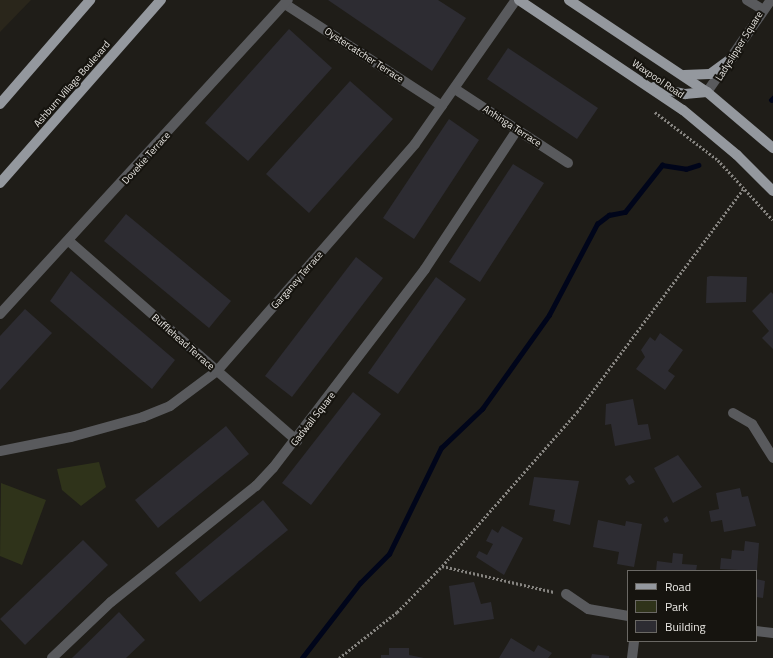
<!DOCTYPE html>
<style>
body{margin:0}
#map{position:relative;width:773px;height:658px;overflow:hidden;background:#1f1d18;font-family:"Titillium Web",sans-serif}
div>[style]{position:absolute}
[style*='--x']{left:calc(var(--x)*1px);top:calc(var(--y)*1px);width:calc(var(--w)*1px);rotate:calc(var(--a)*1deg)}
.built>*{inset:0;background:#2a261b}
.green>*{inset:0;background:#2f331a}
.stream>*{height:4.5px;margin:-2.25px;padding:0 2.25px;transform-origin:2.25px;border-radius:2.25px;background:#00051a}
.building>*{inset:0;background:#2d2c32}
.path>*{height:2.5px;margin-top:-1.25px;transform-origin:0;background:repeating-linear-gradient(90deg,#868480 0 2px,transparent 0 4px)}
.minor>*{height:10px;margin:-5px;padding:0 5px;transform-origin:5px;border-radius:5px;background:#595a5d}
.major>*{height:10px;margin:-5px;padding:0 5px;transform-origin:5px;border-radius:5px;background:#94989e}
span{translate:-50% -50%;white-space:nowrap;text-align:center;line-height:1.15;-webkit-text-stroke:4px #16140f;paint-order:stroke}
.street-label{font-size:10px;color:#e9e7e3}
.legend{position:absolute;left:627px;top:570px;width:130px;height:72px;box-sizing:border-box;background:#16140f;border:1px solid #6a6864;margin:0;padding:5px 7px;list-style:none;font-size:12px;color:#e9e7e3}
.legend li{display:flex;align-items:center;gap:8px;height:20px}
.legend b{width:20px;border:1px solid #6a6864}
</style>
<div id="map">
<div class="built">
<div style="clip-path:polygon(0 0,31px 0,0 32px)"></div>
</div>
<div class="green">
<div style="clip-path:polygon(99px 462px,106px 487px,81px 506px,62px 490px,57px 469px)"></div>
<div style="clip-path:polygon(1px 483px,46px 500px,22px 565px,0 556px)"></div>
</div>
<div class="stream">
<div style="--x:771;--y:100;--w:3;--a:-45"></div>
<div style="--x:302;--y:658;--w:95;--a:-52.3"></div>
<div style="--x:360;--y:583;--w:41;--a:-45"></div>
<div style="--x:389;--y:554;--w:118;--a:-63.9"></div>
<div style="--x:441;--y:448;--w:57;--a:-43.6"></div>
<div style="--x:482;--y:409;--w:115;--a:-54.5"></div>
<div style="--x:549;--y:315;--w:103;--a:-62.2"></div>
<div style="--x:597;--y:224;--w:15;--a:-37"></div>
<div style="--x:609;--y:215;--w:16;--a:-11"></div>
<div style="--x:625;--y:212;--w:60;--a:-51.8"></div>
<div style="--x:662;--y:165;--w:24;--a:9"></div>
<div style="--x:686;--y:169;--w:13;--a:-18"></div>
</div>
<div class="building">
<div style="clip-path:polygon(328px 0,438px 0,466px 18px,432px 71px)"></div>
<div style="clip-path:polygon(289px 29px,332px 68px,248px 161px,205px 123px)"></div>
<div style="clip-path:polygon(508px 48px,598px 108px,577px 139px,487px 79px)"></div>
<div style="clip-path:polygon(350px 81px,393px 119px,309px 213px,266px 174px)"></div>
<div style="clip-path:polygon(449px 119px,479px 140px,414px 239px,383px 218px)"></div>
<div style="clip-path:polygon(513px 164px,544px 183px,480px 282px,449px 262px)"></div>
<div style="clip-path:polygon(126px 214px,231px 301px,209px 328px,104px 241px)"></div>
<div style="clip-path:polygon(356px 257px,383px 278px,292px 397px,265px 376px)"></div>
<div style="clip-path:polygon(71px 271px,175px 360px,152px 389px,50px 301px)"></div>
<div style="clip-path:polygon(710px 276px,747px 277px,746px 302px,706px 303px,707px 277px)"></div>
<div style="clip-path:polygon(436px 277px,466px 299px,398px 394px,368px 373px)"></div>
<div style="clip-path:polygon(771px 292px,773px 294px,773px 349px,762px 338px,769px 331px,752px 311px)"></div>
<div style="clip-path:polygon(25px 309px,52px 333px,0 390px,0 336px)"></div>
<div style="clip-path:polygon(660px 333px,683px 350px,668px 371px,675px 376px,665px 390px,636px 369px,645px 357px,641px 350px,650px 337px,655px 341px)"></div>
<div style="clip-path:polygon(353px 392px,381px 414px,311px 505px,282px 483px)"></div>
<div style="clip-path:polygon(633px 399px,638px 425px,648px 424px,651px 439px,615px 446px,611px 424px,605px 425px,606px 404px)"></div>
<div style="clip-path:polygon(226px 426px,249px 454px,158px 528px,135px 500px)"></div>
<div style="clip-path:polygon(678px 455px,702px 487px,673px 503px,654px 468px)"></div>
<div style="clip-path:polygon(630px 475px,635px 482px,629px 485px,625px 479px)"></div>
<div style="clip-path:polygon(534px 477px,579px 481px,570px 525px,553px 521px,555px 510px,529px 505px)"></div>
<div style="clip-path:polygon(740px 488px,742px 497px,748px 496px,756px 526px,724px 532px,722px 520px,711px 522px,709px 511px,719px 509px,716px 493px)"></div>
<div style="clip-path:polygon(263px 500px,288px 530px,200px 602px,175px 573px)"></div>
<div style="clip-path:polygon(667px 516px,669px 521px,665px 523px,663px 519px)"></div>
<div style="clip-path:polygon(598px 520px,625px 526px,626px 521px,642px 524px,634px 567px,617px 564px,619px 552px,593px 547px)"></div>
<div style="clip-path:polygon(502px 526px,523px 538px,504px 575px,476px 557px,479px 551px,487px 555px,493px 544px,486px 541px,492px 529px,498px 533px)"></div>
<div style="clip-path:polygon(83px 540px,108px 565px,25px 645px,0 619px)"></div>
<div style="clip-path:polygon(745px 541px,759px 543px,757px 571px,720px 569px,721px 558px,731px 559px,732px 550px,744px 551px)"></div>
<div style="clip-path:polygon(673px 553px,683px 554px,682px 564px,697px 565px,696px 571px,656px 571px,657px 561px,672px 563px)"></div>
<div style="clip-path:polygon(756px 579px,765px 581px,763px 598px,756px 597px)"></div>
<div style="clip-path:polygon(474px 582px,481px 604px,491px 602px,494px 619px,454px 625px,449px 586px)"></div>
<div style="clip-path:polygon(119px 612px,145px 640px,126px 658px,72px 658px)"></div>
<div style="clip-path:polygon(511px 638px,534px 652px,538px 645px,552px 653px,548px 658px,499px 658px)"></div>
<div style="clip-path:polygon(389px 648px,409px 648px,409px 655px,424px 658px,381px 658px,381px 655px,389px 655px)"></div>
<div style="clip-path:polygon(592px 654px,609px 656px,609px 658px,591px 658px)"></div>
</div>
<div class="path">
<div style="--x:655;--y:112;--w:79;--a:37.3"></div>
<div style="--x:718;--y:160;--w:81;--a:47.5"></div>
<div style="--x:442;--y:566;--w:115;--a:13.1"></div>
<div style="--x:339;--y:658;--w:74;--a:-38.4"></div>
<div style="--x:397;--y:612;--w:64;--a:-45.6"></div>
<div style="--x:442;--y:566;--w:205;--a:-48.8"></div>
<div style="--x:577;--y:412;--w:279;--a:-53.3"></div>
</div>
<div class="minor">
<div style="--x:747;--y:0;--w:17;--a:31"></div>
<div style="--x:285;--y:4;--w:187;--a:33"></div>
<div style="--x:455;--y:89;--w:135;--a:33.2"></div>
<div style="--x:707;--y:92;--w:112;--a:-55.2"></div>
<div style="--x:70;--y:242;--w:302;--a:41.2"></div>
<div style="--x:0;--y:314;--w:426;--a:-47.5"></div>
<div style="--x:733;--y:413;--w:22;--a:30"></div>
<div style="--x:752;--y:424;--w:40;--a:58"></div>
<div style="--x:0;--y:451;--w:72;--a:-11.2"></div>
<div style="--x:71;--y:437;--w:75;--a:-15.5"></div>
<div style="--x:143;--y:417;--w:29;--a:-22"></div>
<div style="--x:170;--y:406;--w:59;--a:-36.7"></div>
<div style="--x:217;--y:371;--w:301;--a:-48.9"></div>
<div style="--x:415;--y:144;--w:176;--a:-55"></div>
<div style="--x:566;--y:594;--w:27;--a:34"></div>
<div style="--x:588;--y:609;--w:41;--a:9.9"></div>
<div style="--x:756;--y:631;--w:17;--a:7"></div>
<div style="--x:52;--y:658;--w:81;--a:-43.5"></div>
<div style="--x:111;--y:602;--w:186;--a:-38.7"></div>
<div style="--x:256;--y:486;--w:25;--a:-47"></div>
<div style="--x:273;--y:468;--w:250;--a:-52.6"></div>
<div style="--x:425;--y:269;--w:167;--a:-56.5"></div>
<div style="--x:632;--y:658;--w:17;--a:-83"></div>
</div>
<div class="major">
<div style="--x:519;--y:0;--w:197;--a:33.9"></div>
<div style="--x:683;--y:110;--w:70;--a:39.8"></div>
<div style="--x:737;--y:155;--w:51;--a:45"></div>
<div style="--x:569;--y:0;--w:166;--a:33.7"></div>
<div style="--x:707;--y:92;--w:87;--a:40.3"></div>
<div style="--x:684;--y:75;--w:26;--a:-2"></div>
<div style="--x:710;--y:74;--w:27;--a:-36"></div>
<div style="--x:654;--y:87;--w:32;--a:13"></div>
<div style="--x:685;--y:94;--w:22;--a:-5"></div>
<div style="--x:0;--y:104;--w:138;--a:-49.1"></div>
<div style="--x:0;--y:183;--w:244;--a:-48.7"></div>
</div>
<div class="street-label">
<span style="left:739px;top:46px;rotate:-58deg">Ladyslipper Square</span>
<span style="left:364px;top:55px;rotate:33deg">Oystercatcher Terrace</span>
<span style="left:658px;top:79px;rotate:34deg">Waxpool Road</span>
<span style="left:72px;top:84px;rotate:-49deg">Ashburn Village Boulevard</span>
<span style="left:512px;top:126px;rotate:33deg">Anhinga Terrace</span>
<span style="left:146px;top:158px;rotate:-48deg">Dovekie Terrace</span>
<span style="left:297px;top:280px;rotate:-49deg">Garganey Terrace</span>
<span style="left:183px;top:342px;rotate:41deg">Bufflehead Terrace</span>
<span style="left:313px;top:419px;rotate:-52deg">Gadwall Square</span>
</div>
<ul class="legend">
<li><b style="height:5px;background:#94989e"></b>Road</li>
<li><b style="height:11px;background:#2f331a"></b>Park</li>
<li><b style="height:11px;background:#2d2c32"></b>Building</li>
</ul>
</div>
